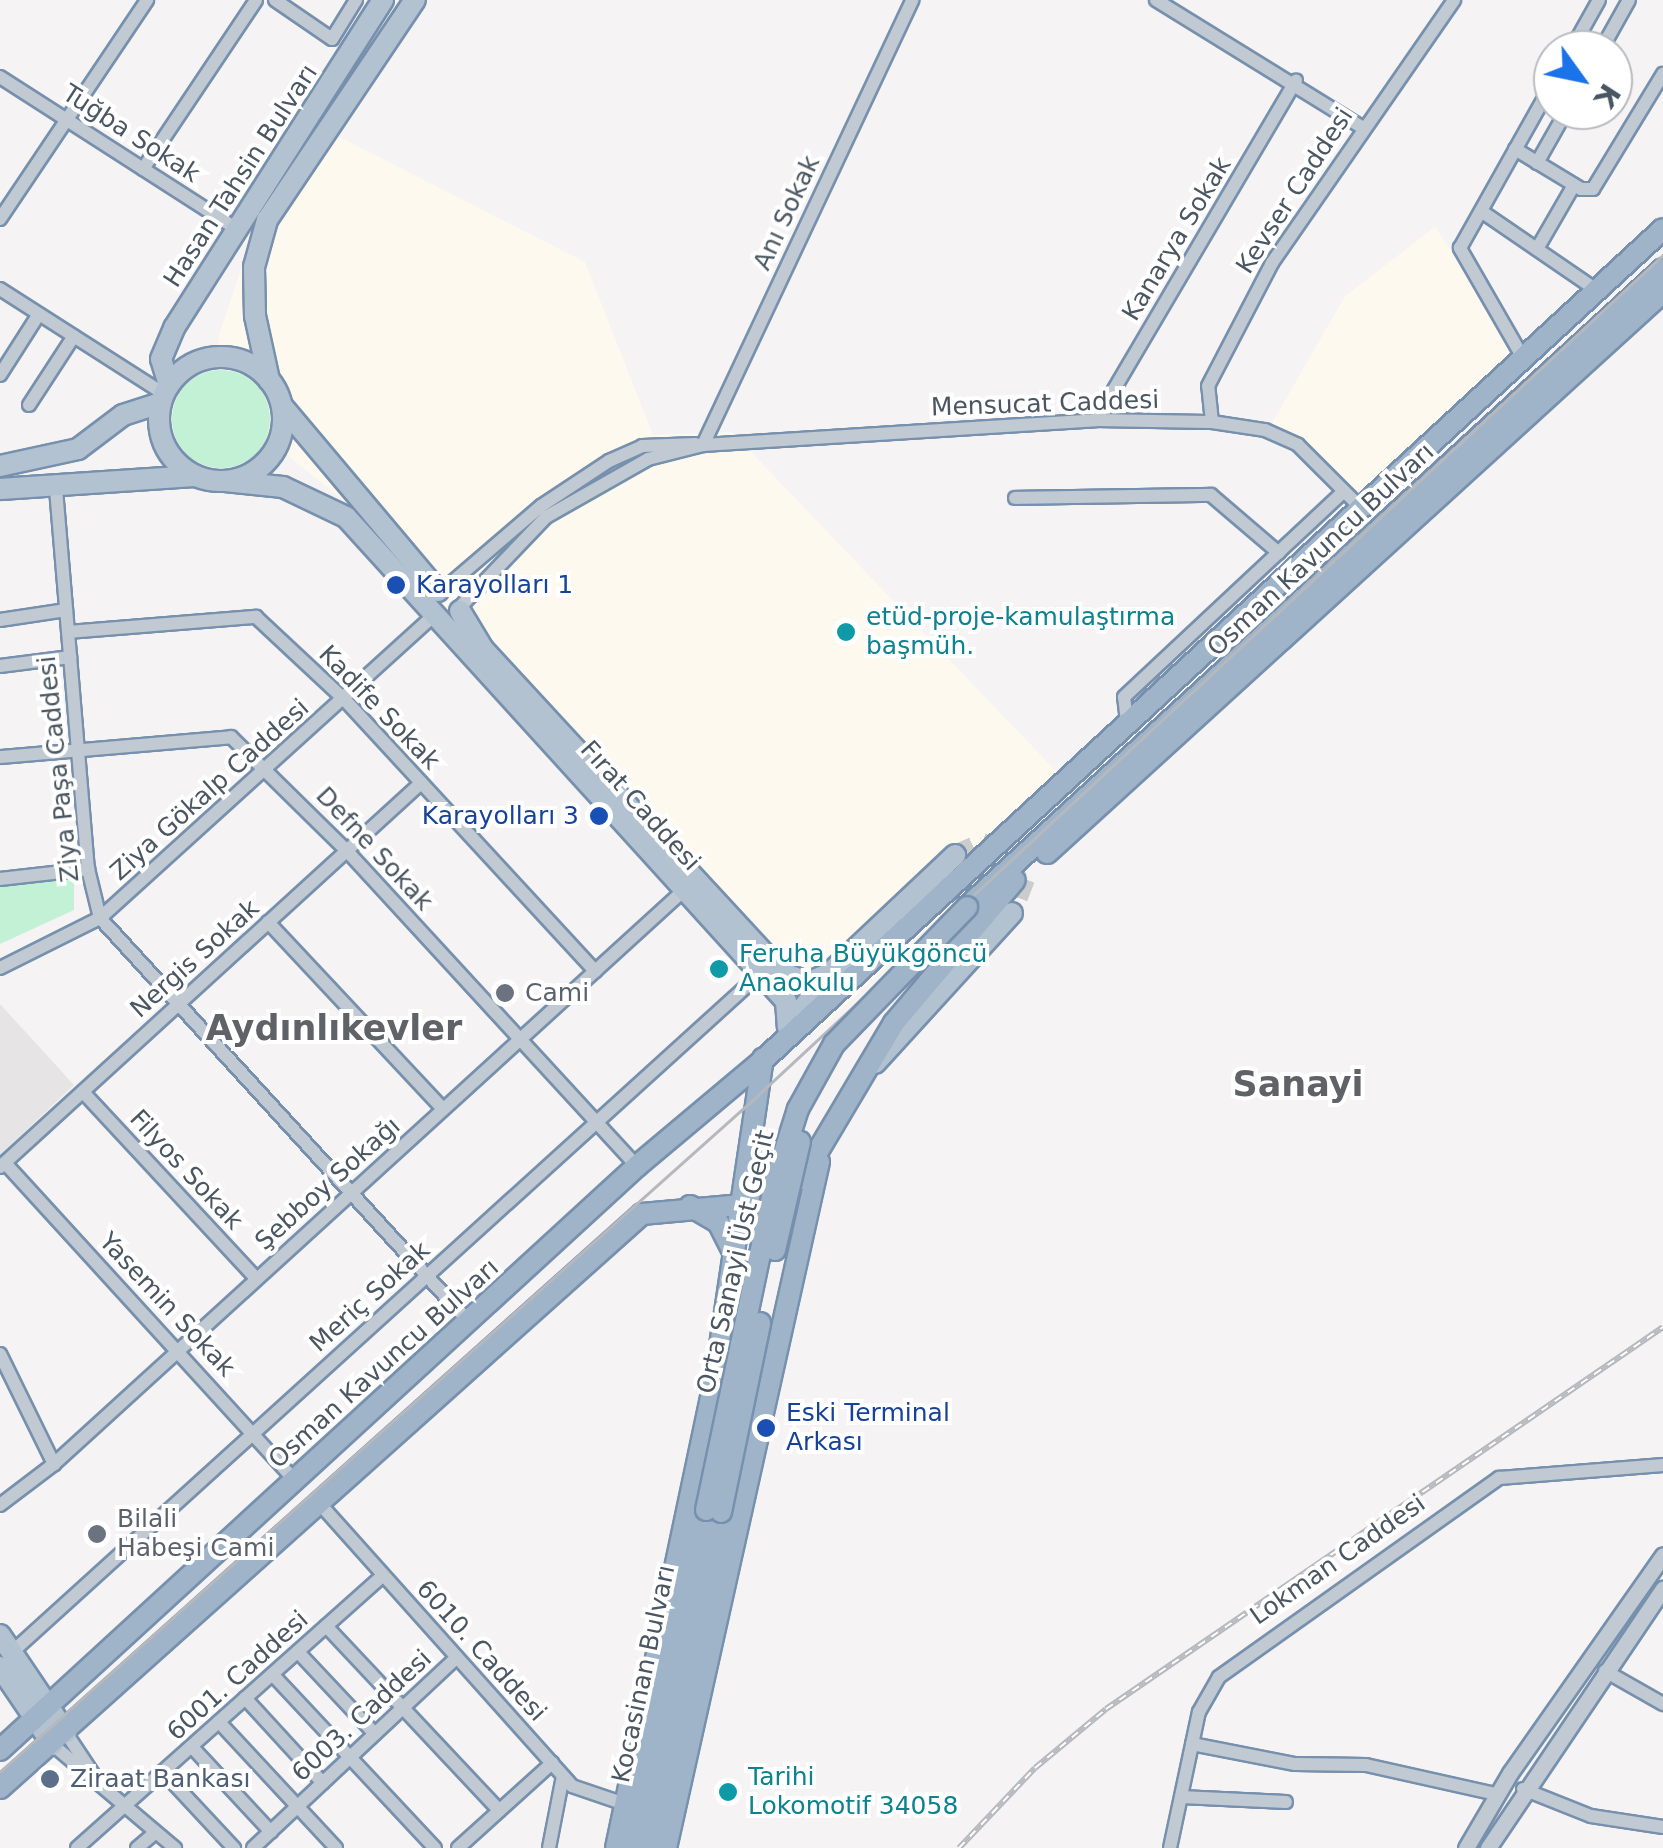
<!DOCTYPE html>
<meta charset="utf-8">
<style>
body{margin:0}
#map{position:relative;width:1663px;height:1848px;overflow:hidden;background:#f5f3f3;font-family:"DejaVu Sans",sans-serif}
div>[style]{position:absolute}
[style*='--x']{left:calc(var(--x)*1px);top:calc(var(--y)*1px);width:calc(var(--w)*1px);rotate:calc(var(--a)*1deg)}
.commercial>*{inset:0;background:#fdf9ef}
.education>*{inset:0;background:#e6e4e5}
.green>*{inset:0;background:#c3f1d5}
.round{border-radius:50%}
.primary-tunnel>*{height:20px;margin-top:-10px;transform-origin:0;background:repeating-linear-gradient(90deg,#caccce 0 20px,transparent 0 30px)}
.roads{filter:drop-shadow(2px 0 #7690ad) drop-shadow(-2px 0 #7690ad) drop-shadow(0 2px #7690ad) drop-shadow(0 -2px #7690ad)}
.minor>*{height:12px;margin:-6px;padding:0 6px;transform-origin:6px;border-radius:6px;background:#c1cad2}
.tertiary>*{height:15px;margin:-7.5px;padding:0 7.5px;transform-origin:7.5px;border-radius:7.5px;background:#c1cad2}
.primary>*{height:20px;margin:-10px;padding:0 10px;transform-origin:10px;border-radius:10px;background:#b3c2d1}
.primary>.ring{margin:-10px;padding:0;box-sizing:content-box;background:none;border:20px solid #b3c2d1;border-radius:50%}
.trunk>*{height:20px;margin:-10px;padding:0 10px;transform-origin:10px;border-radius:10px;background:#9fb4c9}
.tram>*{height:2.5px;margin:-1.25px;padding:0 1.25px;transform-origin:1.25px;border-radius:1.25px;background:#b5b8bd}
.rail>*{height:6px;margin-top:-3px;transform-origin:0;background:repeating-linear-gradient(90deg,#fff 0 8px,#b5b8bd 0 16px);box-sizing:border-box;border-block:2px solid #b5b8bd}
.bridges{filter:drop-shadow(2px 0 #7690ad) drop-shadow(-2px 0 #7690ad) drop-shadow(0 2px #7690ad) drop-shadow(0 -2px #7690ad)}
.trunk-bridge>*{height:20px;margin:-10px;padding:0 10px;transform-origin:10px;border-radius:10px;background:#9fb4c9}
.dots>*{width:28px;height:28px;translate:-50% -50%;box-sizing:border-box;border:5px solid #fff;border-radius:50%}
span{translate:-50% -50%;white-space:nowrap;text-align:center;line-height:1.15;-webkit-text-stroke:8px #fff;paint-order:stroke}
.street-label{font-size:25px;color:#4a5661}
.transit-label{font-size:25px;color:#164399}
.left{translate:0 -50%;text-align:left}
.right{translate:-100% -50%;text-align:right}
.culture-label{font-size:25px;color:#0d838f}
.worship-label{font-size:25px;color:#5b616d}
.service-label{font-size:25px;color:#4e5e75}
.district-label{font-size:35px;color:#5f6368;font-weight:700}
.north{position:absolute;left:1533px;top:30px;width:100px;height:100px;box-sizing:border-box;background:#fff;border:2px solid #b7bbc0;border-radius:50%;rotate:123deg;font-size:28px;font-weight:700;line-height:40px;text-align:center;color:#4a5661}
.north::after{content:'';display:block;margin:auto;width:35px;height:45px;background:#1a73e8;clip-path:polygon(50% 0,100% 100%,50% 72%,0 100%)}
</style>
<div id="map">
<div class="commercial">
<div style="clip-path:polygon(318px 126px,585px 262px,653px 435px,732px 432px,1073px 789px,824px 1026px,483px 660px,444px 605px,364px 517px,266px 438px,216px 383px,219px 335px,245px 257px)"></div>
<div style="clip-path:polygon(1435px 227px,1531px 366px,1366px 521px,1272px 423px,1345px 296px)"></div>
</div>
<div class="education">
<div style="clip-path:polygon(0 1004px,74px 1085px,0 1155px)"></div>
</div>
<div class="green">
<div class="round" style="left:172px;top:370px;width:98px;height:98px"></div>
<div style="clip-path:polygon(74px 873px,74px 910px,0 944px,0 881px)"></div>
</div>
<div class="primary-tunnel">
<div style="--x:955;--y:855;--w:30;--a:-24"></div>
<div style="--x:982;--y:843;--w:31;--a:19"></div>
<div style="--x:1011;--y:853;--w:30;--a:62"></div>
<div style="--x:1025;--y:879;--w:36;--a:111"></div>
</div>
<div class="roads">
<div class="minor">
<div style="--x:275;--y:0;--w:69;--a:34.4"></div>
<div style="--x:332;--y:39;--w:46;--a:-58.4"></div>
<div style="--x:1156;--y:0;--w:242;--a:31.7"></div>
<div style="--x:1571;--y:50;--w:57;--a:-60.8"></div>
<div style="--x:1601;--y:50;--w:57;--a:-60.8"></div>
<div style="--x:0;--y:77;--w:282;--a:32.7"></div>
<div style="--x:1515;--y:149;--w:77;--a:31.2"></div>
<div style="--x:1581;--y:189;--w:12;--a:0"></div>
<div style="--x:1593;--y:189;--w:135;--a:-58.7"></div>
<div style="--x:1537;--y:163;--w:61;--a:-60.5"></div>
<div style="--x:143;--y:169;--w:203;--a:-56.2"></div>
<div style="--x:1481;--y:211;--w:138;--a:34.4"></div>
<div style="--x:0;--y:219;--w:264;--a:-56.1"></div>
<div style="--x:1537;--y:249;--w:74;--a:-60"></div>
<div style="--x:0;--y:289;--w:195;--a:32.6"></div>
<div style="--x:1522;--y:356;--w:125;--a:-119.9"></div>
<div style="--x:1460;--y:248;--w:190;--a:-60.7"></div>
<div style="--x:0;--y:375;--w:72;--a:-57.4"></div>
<div style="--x:29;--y:405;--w:82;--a:-56.9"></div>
<div style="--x:1096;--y:420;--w:394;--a:-59.5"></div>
<div style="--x:1212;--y:422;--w:36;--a:-96"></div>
<div style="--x:1208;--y:386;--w:139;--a:-62.5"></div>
<div style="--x:1272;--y:263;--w:320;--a:-55.3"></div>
<div style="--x:703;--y:445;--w:492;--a:-64.8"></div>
<div style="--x:56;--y:489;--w:381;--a:85.2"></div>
<div style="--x:88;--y:869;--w:50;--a:76.2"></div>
<div style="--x:100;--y:918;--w:547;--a:47.59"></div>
<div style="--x:1015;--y:498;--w:196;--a:-0.9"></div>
<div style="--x:1211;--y:495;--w:89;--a:40.5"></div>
<div style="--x:443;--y:590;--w:129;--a:-40.6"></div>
<div style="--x:541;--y:506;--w:82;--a:-33.5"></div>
<div style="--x:609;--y:461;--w:36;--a:-24"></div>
<div style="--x:642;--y:446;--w:54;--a:-2.1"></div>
<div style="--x:461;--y:606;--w:123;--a:-46.3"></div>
<div style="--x:546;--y:517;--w:117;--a:-29.6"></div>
<div style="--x:648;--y:459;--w:57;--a:-14.3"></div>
<div style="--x:703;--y:445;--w:394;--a:-3.6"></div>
<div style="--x:1096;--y:420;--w:116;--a:1"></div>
<div style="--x:1212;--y:422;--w:54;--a:8.6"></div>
<div style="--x:1265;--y:430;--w:36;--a:24"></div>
<div style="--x:1298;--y:445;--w:86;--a:45"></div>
<div style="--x:0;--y:620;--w:67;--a:-8.6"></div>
<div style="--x:68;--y:632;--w:189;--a:-4.6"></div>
<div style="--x:256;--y:617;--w:122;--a:43"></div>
<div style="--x:345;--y:700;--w:369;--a:47.3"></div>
<div style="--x:0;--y:666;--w:71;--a:-7.3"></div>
<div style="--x:1127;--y:721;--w:24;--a:-97"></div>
<div style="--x:1124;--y:697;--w:301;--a:-43.1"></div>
<div style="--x:0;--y:757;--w:232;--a:-4.9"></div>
<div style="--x:231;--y:737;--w:163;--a:44.5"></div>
<div style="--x:347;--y:851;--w:428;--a:47.4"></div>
<div style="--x:0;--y:879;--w:89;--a:-6.5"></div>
<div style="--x:268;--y:922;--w:256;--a:46.9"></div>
<div style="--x:0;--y:968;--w:112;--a:-26.6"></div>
<div style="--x:100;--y:918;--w:447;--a:-42.2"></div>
<div style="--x:83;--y:1092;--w:255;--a:47.1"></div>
<div style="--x:5;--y:1163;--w:429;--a:47.6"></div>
<div style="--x:0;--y:1167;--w:570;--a:-42.37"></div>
<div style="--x:0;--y:1354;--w:123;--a:63.9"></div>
<div style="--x:320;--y:1504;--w:378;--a:48.2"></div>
<div style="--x:572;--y:1786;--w:56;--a:18.8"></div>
<div style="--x:0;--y:1505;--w:68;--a:-37.2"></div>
<div style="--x:54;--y:1464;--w:851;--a:-42.33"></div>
<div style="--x:326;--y:1626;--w:253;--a:46.8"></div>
<div style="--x:298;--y:1652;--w:112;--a:46.8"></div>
<div style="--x:10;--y:1654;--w:1012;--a:-42.2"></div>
<div style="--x:1605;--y:1671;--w:67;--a:29.6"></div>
<div style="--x:273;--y:1675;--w:237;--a:46.9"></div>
<div style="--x:245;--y:1698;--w:115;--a:47.5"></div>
<div style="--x:219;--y:1722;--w:172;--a:47.1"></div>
<div style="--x:66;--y:1733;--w:49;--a:56.6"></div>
<div style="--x:1192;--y:1744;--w:105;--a:11"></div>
<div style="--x:1295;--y:1764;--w:71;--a:0.8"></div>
<div style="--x:1366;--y:1765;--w:133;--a:12.6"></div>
<div style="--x:53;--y:1745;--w:160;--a:40.2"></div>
<div style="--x:192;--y:1747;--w:116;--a:47.1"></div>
<div style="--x:164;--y:1773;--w:103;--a:47"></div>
<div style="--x:1523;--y:1789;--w:73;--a:21.7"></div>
<div style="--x:1591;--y:1816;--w:73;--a:8.7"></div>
<div style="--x:1181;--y:1797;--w:105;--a:2.7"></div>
<div style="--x:77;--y:1848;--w:410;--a:-41.7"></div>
<div style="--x:137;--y:1848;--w:23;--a:-40"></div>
<div style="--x:253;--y:1848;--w:279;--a:-43.1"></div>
<div style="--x:458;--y:1848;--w:127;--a:-42.1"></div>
<div style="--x:549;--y:1848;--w:73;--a:-79"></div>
<div style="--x:1170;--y:1848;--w:139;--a:-78"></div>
<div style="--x:1199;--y:1712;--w:40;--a:-60.3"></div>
<div style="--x:1219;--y:1677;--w:344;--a:-35.4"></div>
<div style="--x:1499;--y:1478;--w:165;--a:-4.5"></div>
</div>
<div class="tertiary">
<div style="--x:1466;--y:1848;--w:87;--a:-59.6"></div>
<div style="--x:1510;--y:1773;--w:266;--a:-54.9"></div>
<div style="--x:1488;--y:1848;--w:313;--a:-56"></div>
</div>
<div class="primary">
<div class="ring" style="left:159px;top:357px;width:104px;height:104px"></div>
<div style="--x:269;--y:380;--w:66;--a:-102.3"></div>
<div style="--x:255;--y:316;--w:49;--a:-91.2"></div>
<div style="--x:254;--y:267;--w:49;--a:-74.5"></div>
<div style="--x:267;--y:220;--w:265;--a:-56.1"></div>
<div style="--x:169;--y:385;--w:27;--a:-107"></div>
<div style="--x:161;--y:359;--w:34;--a:-67"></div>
<div style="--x:174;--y:328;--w:389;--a:-57.5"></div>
<div style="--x:282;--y:406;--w:242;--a:49.9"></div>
<div style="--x:0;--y:466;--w:80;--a:-12.3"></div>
<div style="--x:78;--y:449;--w:56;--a:-37.1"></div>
<div style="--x:123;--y:415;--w:40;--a:-18"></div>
<div style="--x:225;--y:481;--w:58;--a:5.9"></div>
<div style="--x:283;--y:487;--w:70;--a:25.5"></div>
<div style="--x:346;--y:517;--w:654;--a:47.73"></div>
<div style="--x:786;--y:1001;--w:26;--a:86"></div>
<div style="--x:0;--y:489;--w:196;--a:-3.8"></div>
<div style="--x:460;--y:611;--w:44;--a:58.8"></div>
<div style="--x:483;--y:649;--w:439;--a:47.3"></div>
<div style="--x:781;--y:972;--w:29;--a:22"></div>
<div style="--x:808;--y:983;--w:24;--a:-24"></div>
<div style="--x:789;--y:1026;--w:67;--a:-52.3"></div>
<div style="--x:830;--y:973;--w:172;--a:-43.3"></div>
<div style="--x:875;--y:1063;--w:203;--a:-47.6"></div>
<div style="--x:0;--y:1635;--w:118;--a:56"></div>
<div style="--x:0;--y:1667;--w:94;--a:55.8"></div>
</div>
<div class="trunk">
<div style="--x:1047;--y:853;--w:833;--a:-42.32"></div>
<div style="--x:967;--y:907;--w:944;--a:-42.51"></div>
<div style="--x:690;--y:1206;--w:32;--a:30"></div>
<div style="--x:718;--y:1222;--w:38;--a:63"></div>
<div style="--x:0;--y:1750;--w:864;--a:-42.51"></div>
<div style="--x:637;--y:1166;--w:163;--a:-40"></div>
<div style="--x:762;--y:1061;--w:1226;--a:-42.72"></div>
<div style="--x:0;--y:1788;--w:861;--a:-41.8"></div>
<div style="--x:642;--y:1214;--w:109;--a:-5.2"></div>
<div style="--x:751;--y:1204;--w:57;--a:-27"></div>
<div style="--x:802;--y:1178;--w:180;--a:-59.3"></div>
<div style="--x:894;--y:1023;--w:187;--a:-49.8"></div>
<div style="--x:616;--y:1848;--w:479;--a:-78.1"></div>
<div style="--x:715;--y:1379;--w:324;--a:-81.5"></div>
<div style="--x:632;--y:1848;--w:346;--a:-77.7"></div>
<div style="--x:649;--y:1848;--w:344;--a:-77.9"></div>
<div style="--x:666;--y:1848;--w:703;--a:-77.43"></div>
</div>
</div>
<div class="tram">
<div style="--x:0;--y:1772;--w:1015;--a:-41.76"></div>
<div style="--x:757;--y:1096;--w:1236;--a:-42.87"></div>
</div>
<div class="rail">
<div style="--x:959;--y:1848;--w:110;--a:-46.5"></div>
<div style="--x:1035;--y:1768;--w:92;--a:-39.7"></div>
<div style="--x:1106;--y:1709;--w:675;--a:-34.44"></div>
</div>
<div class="bridges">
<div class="trunk-bridge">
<div style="--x:775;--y:1250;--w:111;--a:-77"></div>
<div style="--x:706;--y:1510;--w:335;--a:-78.1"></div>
<div style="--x:775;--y:1182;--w:77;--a:-72.5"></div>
<div style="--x:798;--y:1109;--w:74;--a:-61"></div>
<div style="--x:834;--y:1044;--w:191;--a:-45.8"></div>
<div style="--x:721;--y:1512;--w:193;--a:-78.3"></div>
</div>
</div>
<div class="dots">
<div style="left:396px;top:585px;background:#1a4fb4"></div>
<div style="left:846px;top:632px;background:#0f9aa8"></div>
<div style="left:599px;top:816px;background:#1a4fb4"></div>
<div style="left:719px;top:969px;background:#0f9aa8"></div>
<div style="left:505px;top:993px;background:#6b7280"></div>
<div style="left:766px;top:1428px;background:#1a4fb4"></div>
<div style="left:97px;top:1534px;background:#6b7280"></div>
<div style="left:50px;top:1779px;background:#5c6f8a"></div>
<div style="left:728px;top:1792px;background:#0f9aa8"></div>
</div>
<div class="street-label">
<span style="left:131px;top:134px;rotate:33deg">Tuğba Sokak</span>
<span style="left:241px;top:176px;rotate:-57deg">Hasan Tahsin Bulvarı</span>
<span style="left:1295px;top:191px;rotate:-57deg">Kevser Caddesi</span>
<span style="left:787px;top:213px;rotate:-65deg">Anı Sokak</span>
<span style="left:1177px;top:239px;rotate:-59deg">Kanarya Sokak</span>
<span style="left:1045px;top:404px;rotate:-2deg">Mensucat Caddesi</span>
<span style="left:1321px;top:550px;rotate:-43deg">Osman Kavuncu Bulvarı</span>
<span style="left:379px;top:708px;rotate:46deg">Kadife Sokak</span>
<span style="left:59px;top:769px;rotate:-96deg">Ziya Paşa Caddesi</span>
<span style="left:210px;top:790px;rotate:-42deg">Ziya Gökalp Caddesi</span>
<span style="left:640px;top:806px;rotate:48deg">Fırat Caddesi</span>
<span style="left:374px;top:849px;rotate:47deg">Defne Sokak</span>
<span style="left:195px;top:959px;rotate:-42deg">Nergis Sokak</span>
<span style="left:186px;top:1170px;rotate:47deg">Filyos Sokak</span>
<span style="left:328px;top:1184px;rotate:-42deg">Şebboy Sokağı</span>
<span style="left:736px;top:1262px;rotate:-77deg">Orta Sanayi Üst Geçit</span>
<span style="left:370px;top:1297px;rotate:-42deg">Meriç Sokak</span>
<span style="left:167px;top:1305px;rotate:47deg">Yasemin Sokak</span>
<span style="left:384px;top:1364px;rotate:-42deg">Osman Kavuncu Bulvarı</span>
<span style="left:1338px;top:1560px;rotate:-35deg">Lokman Caddesi</span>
<span style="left:481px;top:1651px;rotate:48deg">6010. Caddesi</span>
<span style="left:644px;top:1674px;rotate:-78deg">Kocasinan Bulvarı</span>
<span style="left:238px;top:1676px;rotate:-42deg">6001. Caddesi</span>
<span style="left:362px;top:1716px;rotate:-43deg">6003. Caddesi</span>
</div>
<div class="transit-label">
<span class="left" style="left:416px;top:585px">Karayolları 1</span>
<span class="right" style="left:579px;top:816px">Karayolları 3</span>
<span class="left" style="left:786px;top:1428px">Eski Terminal<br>Arkası</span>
</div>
<div class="culture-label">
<span class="left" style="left:866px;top:632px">etüd-proje-kamulaştırma<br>başmüh.</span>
<span class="left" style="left:739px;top:969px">Feruha Büyükgöncü<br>Anaokulu</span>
<span class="left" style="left:748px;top:1792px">Tarihi<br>Lokomotif 34058</span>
</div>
<div class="worship-label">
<span class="left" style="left:525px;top:993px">Cami</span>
<span class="left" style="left:117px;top:1534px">Bilali<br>Habeşi Cami</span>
</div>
<div class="service-label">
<span class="left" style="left:70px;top:1779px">Ziraat Bankası</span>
</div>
<div class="district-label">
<span style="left:334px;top:1028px">Aydınlıkevler</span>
<span style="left:1298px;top:1084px">Sanayi</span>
</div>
<div class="north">K</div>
</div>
